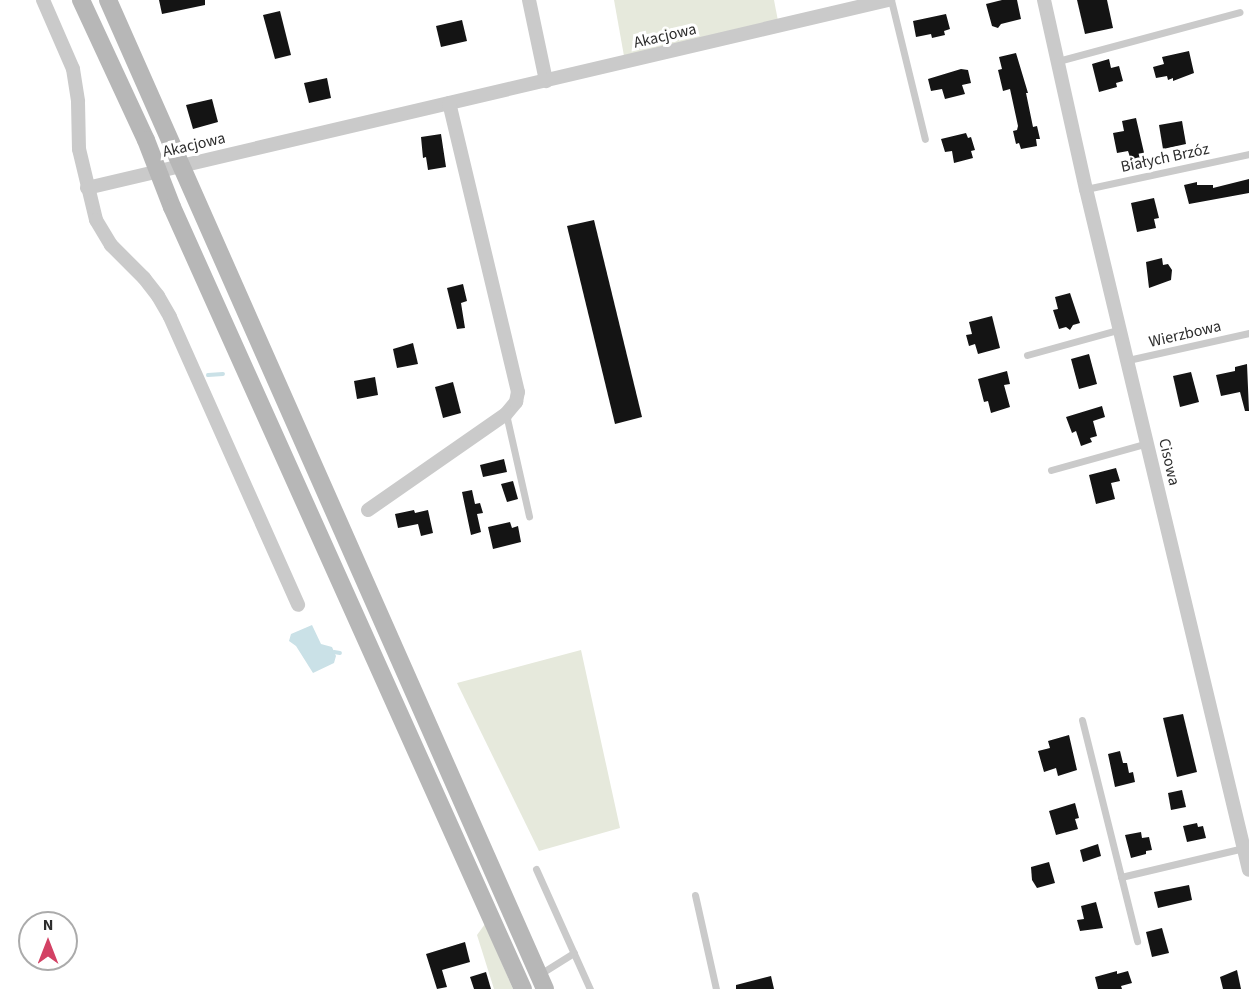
<!DOCTYPE html>
<meta charset="utf-8">
<style>
body{margin:0}
#map{position:relative;width:1249px;height:989px;overflow:hidden;background:#fff;font-family:"Source Sans 3",sans-serif}
div>[style]{position:absolute}
[style*='--x']{left:calc(var(--x)*1px);top:calc(var(--y)*1px);width:calc(var(--w)*1px);rotate:calc(var(--a)*1deg)}
.green>*{inset:0;background:#e6e9dc}
.water>*{inset:0;background:#cae1e7}
.stream>*{height:4px;margin:-2px;padding:0 2px;transform-origin:2px;border-radius:2px;background:#cae1e7}
.building>*{inset:0;background:#141414}
.lane>*{height:7px;margin:-3.5px;padding:0 3.5px;transform-origin:3.5px;border-radius:3.5px;background:#cacaca}
.street>*{height:14px;margin:-7px;padding:0 7px;transform-origin:7px;border-radius:7px;background:#cacaca}
.secondary>*{height:18px;margin:-9px;padding:0 9px;transform-origin:9px;border-radius:9px;background:#b7b7b7}
span{translate:-50% -50%;white-space:nowrap;text-align:center;line-height:1.15;-webkit-text-stroke:6px #fff;paint-order:stroke}
.street-label{font-size:16px;color:#2d2d2d}
.north{position:absolute;left:18px;top:911px;width:60px;height:60px;box-sizing:border-box;background:#fff;border:2px solid #ababab;border-radius:50%;rotate:0deg;font-size:16px;font-weight:700;line-height:24px;text-align:center;color:#2d2d2d}
.north::after{content:'';display:block;margin:auto;width:21px;height:27px;background:#d34164;clip-path:polygon(50% 0,100% 100%,50% 72%,0 100%)}
</style>
<div id="map">
<div class="green">
<div style="clip-path:polygon(614px 0,774px 0,778px 21px,624px 56px)"></div>
<div style="clip-path:polygon(581px 650px,620px 828px,539px 851px,457px 683px)"></div>
<div style="clip-path:polygon(485px 924px,513px 989px,494px 989px,477px 935px)"></div>
</div>
<div class="water">
<div style="clip-path:polygon(312px 625px,321px 644px,332px 647px,336px 656px,334px 663px,313px 673px,296px 646px,289px 641px,291px 634px)"></div>
</div>
<div class="stream">
<div style="--x:208;--y:375;--w:15;--a:-4"></div>
<div style="--x:334;--y:652;--w:6;--a:9"></div>
</div>
<div class="building">
<div style="clip-path:polygon(159px 0,205px 0,205px 5px,162px 14px)"></div>
<div style="clip-path:polygon(1002px 0,1017px 0,1021px 19px,1001px 24px,998px 28px,992px 26px,986px 4px)"></div>
<div style="clip-path:polygon(1077px 0,1107px 0,1113px 28px,1085px 34px)"></div>
<div style="clip-path:polygon(280px 11px,291px 55px,275px 59px,263px 15px)"></div>
<div style="clip-path:polygon(946px 14px,950px 29px,944px 31px,945px 35px,932px 38px,931px 34px,916px 37px,913px 21px)"></div>
<div style="clip-path:polygon(462px 20px,467px 41px,441px 47px,436px 26px)"></div>
<div style="clip-path:polygon(1189px 51px,1194px 73px,1173px 81px,1173px 78px,1168px 80px,1167px 76px,1156px 78px,1153px 67px,1164px 64px,1162px 57px)"></div>
<div style="clip-path:polygon(1016px 53px,1028px 93px,1026px 93px,1033px 127px,1037px 126px,1040px 139px,1036px 139px,1037px 146px,1021px 149px,1019px 143px,1016px 144px,1013px 131px,1017px 130px,1018px 126px,1010px 89px,1003px 91px,998px 70px,1002px 69px,999px 57px)"></div>
<div style="clip-path:polygon(1109px 59px,1111px 68px,1119px 66px,1123px 81px,1116px 83px,1117px 87px,1099px 92px,1092px 64px)"></div>
<div style="clip-path:polygon(961px 69px,968px 70px,971px 83px,962px 85px,965px 94px,945px 99px,942px 89px,931px 91px,928px 79px)"></div>
<div style="clip-path:polygon(327px 78px,331px 98px,309px 103px,304px 83px)"></div>
<div style="clip-path:polygon(212px 99px,218px 122px,193px 129px,186px 105px)"></div>
<div style="clip-path:polygon(1136px 118px,1145px 157px,1131px 160px,1128px 151px,1117px 153px,1113px 133px,1124px 131px,1122px 121px)"></div>
<div style="clip-path:polygon(1182px 121px,1186px 144px,1163px 149px,1159px 125px)"></div>
<div style="clip-path:polygon(966px 133px,968px 138px,971px 137px,975px 150px,971px 151px,973px 158px,954px 163px,952px 151px,945px 152px,941px 139px)"></div>
<div style="clip-path:polygon(441px 134px,446px 167px,428px 170px,426px 157px,423px 158px,421px 137px)"></div>
<div style="clip-path:polygon(1249px 179px,1249px 193px,1189px 204px,1184px 185px,1197px 182px,1197px 185px,1213px 185px,1213px 188px)"></div>
<div style="clip-path:polygon(1154px 198px,1159px 218px,1154px 219px,1156px 228px,1137px 232px,1131px 203px)"></div>
<div style="clip-path:polygon(594px 220px,642px 417px,615px 424px,567px 226px)"></div>
<div style="clip-path:polygon(1162px 258px,1163px 265px,1168px 264px,1172px 270px,1171px 280px,1149px 288px,1146px 262px)"></div>
<div style="clip-path:polygon(463px 284px,467px 301px,461px 303px,465px 328px,457px 329px,447px 288px)"></div>
<div style="clip-path:polygon(1070px 293px,1080px 323px,1073px 325px,1070px 330px,1066px 327px,1059px 329px,1053px 310px,1058px 309px,1055px 297px)"></div>
<div style="clip-path:polygon(992px 316px,1000px 348px,978px 354px,975px 344px,969px 346px,966px 335px,972px 334px,969px 322px)"></div>
<div style="clip-path:polygon(413px 343px,418px 364px,397px 368px,393px 349px)"></div>
<div style="clip-path:polygon(1089px 354px,1097px 384px,1079px 389px,1071px 359px)"></div>
<div style="clip-path:polygon(1247px 364px,1249px 411px,1245px 411px,1240px 392px,1221px 396px,1216px 375px,1235px 371px,1235px 367px)"></div>
<div style="clip-path:polygon(1007px 371px,1010px 384px,1004px 385px,1010px 407px,991px 413px,988px 401px,984px 402px,978px 379px)"></div>
<div style="clip-path:polygon(1191px 372px,1199px 402px,1180px 407px,1173px 376px)"></div>
<div style="clip-path:polygon(375px 377px,378px 395px,357px 399px,354px 381px)"></div>
<div style="clip-path:polygon(453px 382px,461px 413px,443px 418px,435px 387px)"></div>
<div style="clip-path:polygon(1102px 406px,1105px 417px,1093px 421px,1097px 436px,1090px 438px,1092px 442px,1081px 446px,1076px 431px,1072px 433px,1066px 417px)"></div>
<div style="clip-path:polygon(504px 459px,507px 472px,483px 477px,480px 465px)"></div>
<div style="clip-path:polygon(1116px 468px,1120px 481px,1111px 483px,1115px 499px,1096px 504px,1089px 475px)"></div>
<div style="clip-path:polygon(513px 481px,518px 499px,507px 502px,501px 484px)"></div>
<div style="clip-path:polygon(472px 490px,475px 504px,480px 503px,483px 513px,477px 514px,481px 532px,471px 535px,462px 492px)"></div>
<div style="clip-path:polygon(414px 510px,415px 513px,428px 510px,433px 533px,421px 536px,418px 524px,398px 528px,395px 514px)"></div>
<div style="clip-path:polygon(510px 522px,512px 528px,518px 526px,521px 542px,493px 549px,488px 527px)"></div>
<div style="clip-path:polygon(1183px 714px,1197px 772px,1177px 777px,1163px 718px)"></div>
<div style="clip-path:polygon(1069px 735px,1077px 770px,1058px 776px,1056px 768px,1044px 772px,1038px 751px,1050px 748px,1048px 741px)"></div>
<div style="clip-path:polygon(1120px 751px,1123px 763px,1127px 763px,1129px 773px,1133px 772px,1135px 782px,1115px 787px,1108px 754px)"></div>
<div style="clip-path:polygon(1182px 790px,1186px 807px,1171px 810px,1168px 793px)"></div>
<div style="clip-path:polygon(1075px 803px,1079px 818px,1075px 819px,1078px 829px,1056px 835px,1049px 811px)"></div>
<div style="clip-path:polygon(1197px 823px,1198px 827px,1203px 826px,1206px 838px,1187px 842px,1183px 826px)"></div>
<div style="clip-path:polygon(1141px 832px,1142px 838px,1149px 837px,1152px 850px,1146px 851px,1146px 854px,1131px 858px,1125px 835px)"></div>
<div style="clip-path:polygon(1098px 844px,1101px 856px,1083px 862px,1080px 850px)"></div>
<div style="clip-path:polygon(1049px 862px,1055px 883px,1037px 888px,1032px 880px,1031px 867px)"></div>
<div style="clip-path:polygon(1189px 885px,1192px 900px,1158px 908px,1154px 892px)"></div>
<div style="clip-path:polygon(1096px 902px,1103px 928px,1080px 931px,1077px 920px,1084px 919px,1081px 906px)"></div>
<div style="clip-path:polygon(1162px 928px,1169px 953px,1152px 957px,1146px 932px)"></div>
<div style="clip-path:polygon(465px 942px,470px 962px,442px 970px,447px 987px,437px 989px,426px 954px)"></div>
<div style="clip-path:polygon(1237px 970px,1241px 989px,1223px 989px,1220px 977px)"></div>
<div style="clip-path:polygon(1117px 971px,1117px 974px,1128px 971px,1132px 983px,1121px 986px,1122px 989px,1098px 989px,1095px 977px)"></div>
<div style="clip-path:polygon(486px 972px,491px 989px,474px 989px,470px 977px)"></div>
<div style="clip-path:polygon(771px 976px,774px 989px,736px 989px,736px 985px)"></div>
</div>
<div class="lane">
<div style="--x:891;--y:0;--w:143;--a:76.3"></div>
<div style="--x:1058;--y:61;--w:188;--a:-15.1"></div>
<div style="--x:1086;--y:189;--w:167;--a:-12.1"></div>
<div style="--x:1027;--y:355;--w:98;--a:-15.5"></div>
<div style="--x:1128;--y:360;--w:124;--a:-12.6"></div>
<div style="--x:506;--y:414;--w:105;--a:77.3"></div>
<div style="--x:1051;--y:470;--w:101;--a:-15.6"></div>
<div style="--x:1082;--y:720;--w:228;--a:76"></div>
<div style="--x:536;--y:869;--w:132;--a:65.8"></div>
<div style="--x:1121;--y:877;--w:126;--a:-13.3"></div>
<div style="--x:695;--y:895;--w:96;--a:77.4"></div>
<div style="--x:540;--y:974;--w:40;--a:-32"></div>
</div>
<div class="street">
<div style="--x:43;--y:0;--w:75;--a:66.5"></div>
<div style="--x:73;--y:69;--w:33;--a:81"></div>
<div style="--x:78;--y:102;--w:47;--a:88.8"></div>
<div style="--x:79;--y:149;--w:73;--a:76.5"></div>
<div style="--x:96;--y:220;--w:29;--a:59"></div>
<div style="--x:111;--y:245;--w:47;--a:45"></div>
<div style="--x:144;--y:278;--w:23;--a:52"></div>
<div style="--x:158;--y:296;--w:24;--a:60"></div>
<div style="--x:170;--y:317;--w:315;--a:66"></div>
<div style="--x:529;--y:0;--w:83;--a:78.1"></div>
<div style="--x:1044;--y:0;--w:194;--a:77.5"></div>
<div style="--x:1086;--y:189;--w:700;--a:76.54"></div>
<div style="--x:87;--y:188;--w:823;--a:-13.21"></div>
<div style="--x:368;--y:510;--w:168;--a:-34.8"></div>
<div style="--x:506;--y:414;--w:16;--a:-50"></div>
<div style="--x:516;--y:402;--w:10;--a:-79"></div>
<div style="--x:518;--y:392;--w:297;--a:-103.4"></div>
</div>
<div class="secondary">
<div style="--x:81;--y:0;--w:154;--a:65.1"></div>
<div style="--x:146;--y:140;--w:72;--a:68.8"></div>
<div style="--x:172;--y:207;--w:857;--a:65.83"></div>
<div style="--x:108;--y:0;--w:1081;--a:66.16"></div>
</div>
<div class="street-label">
<span style="left:665px;top:36px;rotate:-13deg">Akacjowa</span>
<span style="left:194px;top:145px;rotate:-13deg">Akacjowa</span>
<span style="left:1165px;top:158px;rotate:-12deg">Białych Brzóz</span>
<span style="left:1185px;top:334px;rotate:-13deg">Wierzbowa</span>
<span style="left:1169px;top:462px;rotate:77deg">Cisowa</span>
</div>
<div class="north">N</div>
</div>
